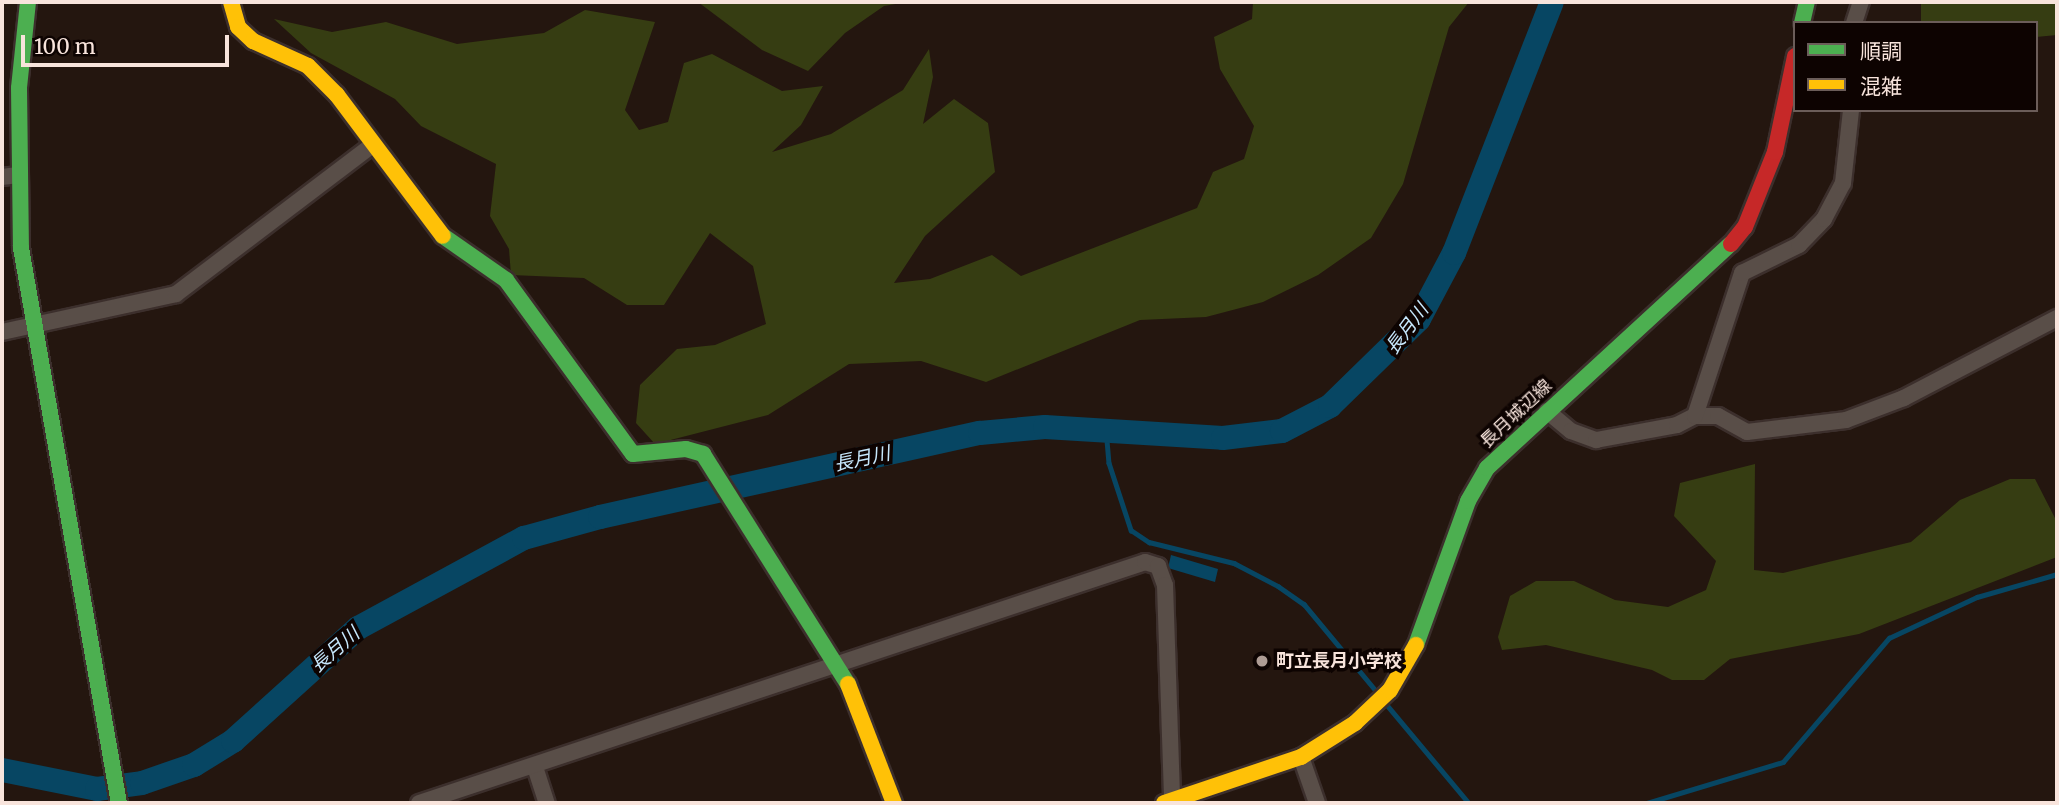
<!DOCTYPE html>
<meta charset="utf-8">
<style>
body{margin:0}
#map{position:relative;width:2059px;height:805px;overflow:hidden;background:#24160f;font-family:Merriweather,"Noto Sans JP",serif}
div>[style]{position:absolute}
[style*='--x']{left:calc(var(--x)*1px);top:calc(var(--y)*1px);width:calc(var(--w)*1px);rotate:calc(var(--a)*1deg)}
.green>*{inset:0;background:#363d12}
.water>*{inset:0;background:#074663}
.stream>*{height:4.5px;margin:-2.25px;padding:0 2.25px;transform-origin:2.25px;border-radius:2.25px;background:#074663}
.river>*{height:24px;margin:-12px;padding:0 12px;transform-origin:12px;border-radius:12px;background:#074663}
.roads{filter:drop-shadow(2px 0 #3c2f2c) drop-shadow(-2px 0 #3c2f2c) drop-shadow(0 2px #3c2f2c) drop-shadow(0 -2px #3c2f2c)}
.street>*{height:16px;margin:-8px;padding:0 8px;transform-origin:8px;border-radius:8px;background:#594e48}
.fast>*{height:16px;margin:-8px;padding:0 8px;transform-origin:8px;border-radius:8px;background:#4caf50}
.slow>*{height:16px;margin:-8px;padding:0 8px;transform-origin:8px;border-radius:8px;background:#ffc107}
.jam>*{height:16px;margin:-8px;padding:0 8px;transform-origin:8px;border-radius:8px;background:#c62828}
.dots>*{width:19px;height:19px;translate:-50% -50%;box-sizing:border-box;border:4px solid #0d0301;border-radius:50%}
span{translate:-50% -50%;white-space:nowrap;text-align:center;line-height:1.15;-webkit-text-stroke:7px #0d0301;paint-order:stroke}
.street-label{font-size:18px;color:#f8e4dc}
.poi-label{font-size:18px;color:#f8e4dc;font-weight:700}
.left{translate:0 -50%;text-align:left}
.water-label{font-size:19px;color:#c7e8fd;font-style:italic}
.frame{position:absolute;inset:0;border:4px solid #f8e4dc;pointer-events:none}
.legend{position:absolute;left:1793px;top:21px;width:245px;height:91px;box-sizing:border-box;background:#0d0301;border:2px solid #6b5d59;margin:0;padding:9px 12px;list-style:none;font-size:21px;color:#f8e4dc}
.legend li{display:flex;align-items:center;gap:14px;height:35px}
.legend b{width:35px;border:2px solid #6b5d59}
.scale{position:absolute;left:21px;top:35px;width:208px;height:32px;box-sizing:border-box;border:4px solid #f8e4dc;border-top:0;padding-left:9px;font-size:21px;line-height:24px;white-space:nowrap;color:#f8e4dc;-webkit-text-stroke:5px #0d0301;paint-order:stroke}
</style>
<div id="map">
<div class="green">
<div style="clip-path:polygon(698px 2px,907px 2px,884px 6px,845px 33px,808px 71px,762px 50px)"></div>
<div style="clip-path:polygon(1253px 2px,1469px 2px,1449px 27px,1403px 184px,1371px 238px,1318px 275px,1263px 302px,1206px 317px,1140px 320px,986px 382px,921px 361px,849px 364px,768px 415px,655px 444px,636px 423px,640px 385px,677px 349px,715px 345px,766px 324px,753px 266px,710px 233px,664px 305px,627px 305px,584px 278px,511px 275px,509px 249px,490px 216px,496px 164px,421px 126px,395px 99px,311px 53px,274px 19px,332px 32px,386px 22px,457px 44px,544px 33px,585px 10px,655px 22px,625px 110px,639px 130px,668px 122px,684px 63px,712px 54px,782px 91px,823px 86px,801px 125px,772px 152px,831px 134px,903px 90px,929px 49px,933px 77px,923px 124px,954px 99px,988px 123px,995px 172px,925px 236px,894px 283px,930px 279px,992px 255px,1021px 276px,1197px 208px,1213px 172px,1244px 159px,1254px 126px,1220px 69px,1214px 37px,1252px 19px)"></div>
<div style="clip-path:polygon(1921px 2px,2057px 2px,2057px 35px,2036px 37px,2036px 23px,1921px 21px)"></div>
<div style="clip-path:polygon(1755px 464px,1754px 570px,1783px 573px,1911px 542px,1960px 500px,2010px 479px,2035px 479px,2057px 522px,2057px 557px,1859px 634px,1730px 659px,1704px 680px,1672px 680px,1652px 670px,1546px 645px,1502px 650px,1498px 637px,1510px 596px,1536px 581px,1574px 581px,1615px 600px,1668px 607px,1706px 590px,1716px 561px,1674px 516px,1680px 483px)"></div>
</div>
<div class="water">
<div style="clip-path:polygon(1171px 555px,1218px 569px,1215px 582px,1168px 568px)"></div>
</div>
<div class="stream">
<div style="--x:1106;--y:429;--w:34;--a:85"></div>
<div style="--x:1109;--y:463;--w:71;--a:71.8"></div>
<div style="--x:1131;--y:530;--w:22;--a:34"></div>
<div style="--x:1149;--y:542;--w:88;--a:13.9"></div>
<div style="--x:1234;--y:563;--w:50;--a:27.6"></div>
<div style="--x:1278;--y:586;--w:32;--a:35"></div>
<div style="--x:1304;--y:604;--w:114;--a:50.3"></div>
<div style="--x:1387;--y:705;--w:128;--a:50.1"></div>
<div style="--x:1647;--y:803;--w:142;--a:-16.8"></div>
<div style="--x:1783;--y:762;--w:163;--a:-49.5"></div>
<div style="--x:1889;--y:638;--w:97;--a:-25"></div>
<div style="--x:1977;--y:597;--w:83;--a:-16"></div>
</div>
<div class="river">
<div style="--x:2;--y:770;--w:97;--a:11.3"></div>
<div style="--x:97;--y:789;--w:45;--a:-7.6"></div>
<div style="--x:142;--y:783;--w:55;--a:-19.1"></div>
<div style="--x:194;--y:765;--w:46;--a:-31.6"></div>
<div style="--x:233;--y:741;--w:169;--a:-42.1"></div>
<div style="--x:358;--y:628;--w:189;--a:-28.5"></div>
<div style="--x:524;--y:538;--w:79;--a:-15.4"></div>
<div style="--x:600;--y:517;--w:389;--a:-12.5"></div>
<div style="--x:980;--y:433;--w:65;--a:-5.3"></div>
<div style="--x:1045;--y:427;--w:178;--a:3.5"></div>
<div style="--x:1223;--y:438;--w:59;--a:-6.8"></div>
<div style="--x:1282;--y:431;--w:54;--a:-27.5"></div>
<div style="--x:1330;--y:406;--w:124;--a:-44.3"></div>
<div style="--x:1419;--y:319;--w:75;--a:-62.1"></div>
<div style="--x:1454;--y:253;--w:269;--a:-68.7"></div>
</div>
<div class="roads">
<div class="street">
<div style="--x:1854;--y:23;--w:22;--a:-72"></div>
<div style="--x:2;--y:177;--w:16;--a:-7"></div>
<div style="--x:2;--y:332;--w:178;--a:-12.3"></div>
<div style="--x:176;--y:294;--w:245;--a:-37.2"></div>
<div style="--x:1547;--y:411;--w:31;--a:40"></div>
<div style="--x:1571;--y:431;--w:27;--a:20"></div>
<div style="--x:1596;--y:440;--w:82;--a:-10.5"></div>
<div style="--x:1677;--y:425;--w:20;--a:-27"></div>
<div style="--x:1695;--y:416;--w:23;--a:0"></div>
<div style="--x:1718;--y:416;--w:33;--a:29"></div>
<div style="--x:1747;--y:432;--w:100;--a:-6.9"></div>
<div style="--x:1846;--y:420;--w:62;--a:-20.8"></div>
<div style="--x:1904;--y:398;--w:173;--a:-27.6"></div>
<div style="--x:1695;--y:416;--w:151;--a:-71.8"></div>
<div style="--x:1742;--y:273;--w:64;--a:-26.2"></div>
<div style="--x:1799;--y:245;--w:36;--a:-46"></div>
<div style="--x:1824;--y:219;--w:41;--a:-62.2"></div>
<div style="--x:1843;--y:183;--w:73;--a:-83.7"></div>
<div style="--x:1301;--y:757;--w:49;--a:70.8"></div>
<div style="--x:535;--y:767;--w:38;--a:72"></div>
<div style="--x:419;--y:803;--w:765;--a:-18.36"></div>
<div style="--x:1145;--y:562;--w:14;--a:17"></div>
<div style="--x:1158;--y:566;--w:20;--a:70"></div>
<div style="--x:1165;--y:585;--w:216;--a:88.1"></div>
</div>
<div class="fast">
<div style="--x:28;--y:2;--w:86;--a:96"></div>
<div style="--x:19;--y:88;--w:160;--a:89.3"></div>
<div style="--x:21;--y:248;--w:564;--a:79.99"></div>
<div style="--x:1802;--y:23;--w:22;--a:-77"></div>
<div style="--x:443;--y:236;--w:77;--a:34.9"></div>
<div style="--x:506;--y:280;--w:215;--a:53.9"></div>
<div style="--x:633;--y:454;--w:53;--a:-5.4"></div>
<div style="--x:686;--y:449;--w:18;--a:16"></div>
<div style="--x:703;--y:454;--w:272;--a:57.8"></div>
<div style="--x:1416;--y:645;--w:153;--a:-70.1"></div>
<div style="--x:1468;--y:501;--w:38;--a:-60"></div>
<div style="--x:1487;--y:468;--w:331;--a:-42.6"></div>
</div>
<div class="slow">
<div style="--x:231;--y:2;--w:26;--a:74"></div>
<div style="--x:238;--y:27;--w:21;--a:43"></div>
<div style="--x:253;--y:41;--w:60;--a:24.4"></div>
<div style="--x:308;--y:66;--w:41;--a:45"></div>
<div style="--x:337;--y:95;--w:176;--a:53.1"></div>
<div style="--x:848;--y:684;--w:128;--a:68.9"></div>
<div style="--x:1164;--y:803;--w:145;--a:-18.6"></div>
<div style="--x:1301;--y:757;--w:64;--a:-32.2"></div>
<div style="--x:1355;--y:723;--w:48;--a:-43.3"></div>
<div style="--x:1390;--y:690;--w:52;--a:-60"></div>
</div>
<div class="jam">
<div style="--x:1731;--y:244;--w:22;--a:-51"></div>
<div style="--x:1745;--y:227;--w:81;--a:-68.2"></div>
<div style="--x:1775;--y:152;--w:98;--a:-78.2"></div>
</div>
</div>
<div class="dots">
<div style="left:1262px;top:661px;background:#ae9c94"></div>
</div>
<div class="street-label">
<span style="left:1516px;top:414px;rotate:-43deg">長月城辺線</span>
</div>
<div class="poi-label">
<span class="left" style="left:1276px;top:661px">町立長月小学校</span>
</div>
<div class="water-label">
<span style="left:1407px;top:329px;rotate:-53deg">長月川</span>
<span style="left:862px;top:459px;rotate:-12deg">長月川</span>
<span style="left:335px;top:650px;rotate:-41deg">長月川</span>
</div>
<div class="frame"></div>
<ul class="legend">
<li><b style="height:9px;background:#4caf50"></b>順調</li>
<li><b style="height:9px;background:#ffc107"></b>混雑</li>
</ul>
<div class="scale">100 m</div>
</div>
